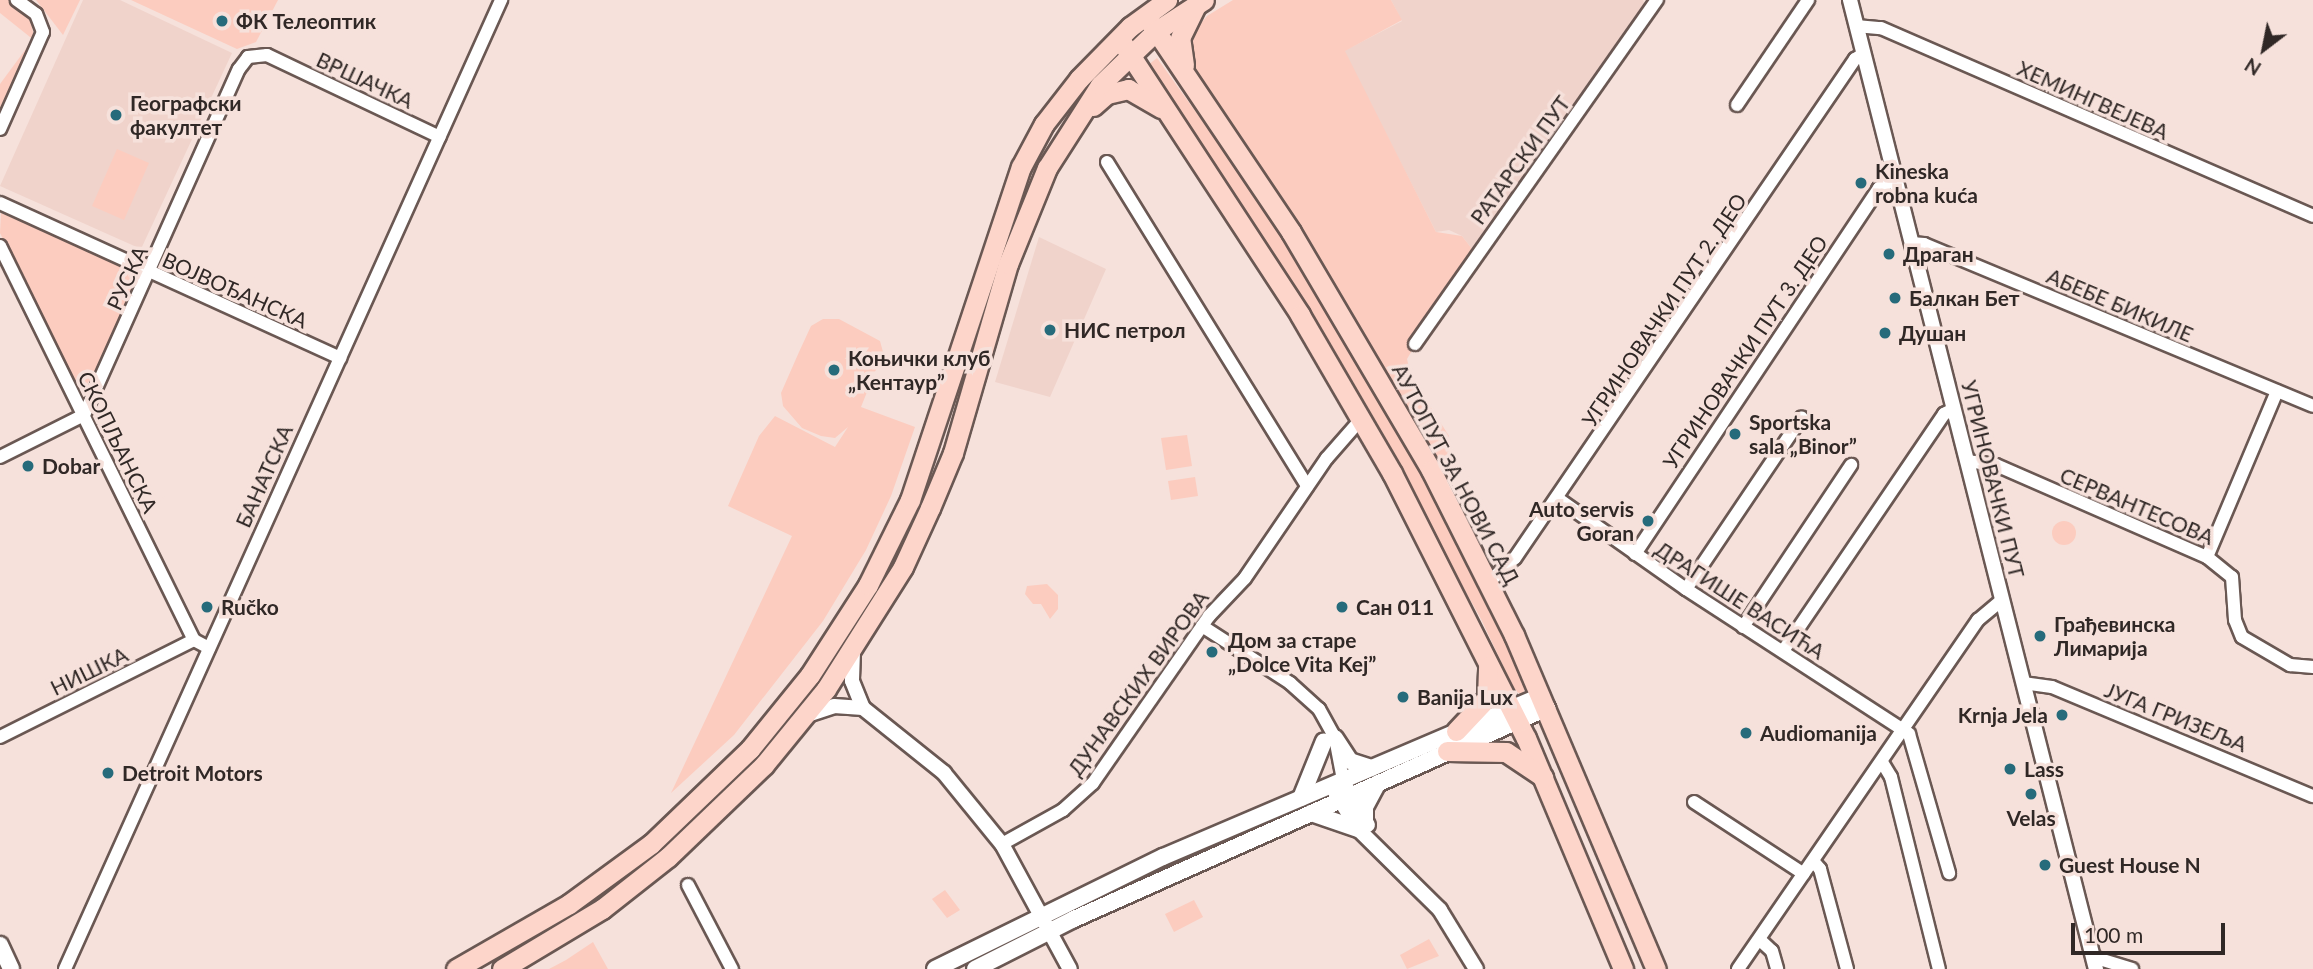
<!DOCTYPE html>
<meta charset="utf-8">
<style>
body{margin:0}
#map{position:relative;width:2313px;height:969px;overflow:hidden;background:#f6e1db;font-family:Lato,sans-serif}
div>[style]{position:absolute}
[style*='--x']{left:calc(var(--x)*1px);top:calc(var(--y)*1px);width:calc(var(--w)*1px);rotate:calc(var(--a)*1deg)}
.built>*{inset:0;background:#f0d3cb}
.green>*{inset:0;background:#fcccbf}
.round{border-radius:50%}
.roads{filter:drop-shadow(2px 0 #6a5853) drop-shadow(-2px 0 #6a5853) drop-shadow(0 2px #6a5853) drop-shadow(0 -2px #6a5853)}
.minor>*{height:12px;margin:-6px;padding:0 6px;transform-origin:6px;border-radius:6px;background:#fff}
.tertiary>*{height:14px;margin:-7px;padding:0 7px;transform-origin:7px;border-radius:7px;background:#fff}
.secondary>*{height:16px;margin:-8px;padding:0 8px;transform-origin:8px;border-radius:8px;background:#fff}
.primary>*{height:19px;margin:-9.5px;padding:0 9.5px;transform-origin:9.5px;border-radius:9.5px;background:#fdd5ca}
.dots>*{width:19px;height:19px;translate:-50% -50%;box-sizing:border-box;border:4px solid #f6e1db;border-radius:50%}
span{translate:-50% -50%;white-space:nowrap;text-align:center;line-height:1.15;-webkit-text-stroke:7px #f6e1db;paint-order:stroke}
.poi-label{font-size:21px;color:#302826;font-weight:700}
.left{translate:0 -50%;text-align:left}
.right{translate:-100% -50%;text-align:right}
.street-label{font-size:21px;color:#302826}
.north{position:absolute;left:2229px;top:14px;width:70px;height:70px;-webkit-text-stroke:5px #f6e1db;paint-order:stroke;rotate:212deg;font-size:19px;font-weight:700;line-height:28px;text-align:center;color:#302826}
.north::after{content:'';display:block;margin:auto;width:24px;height:32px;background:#302826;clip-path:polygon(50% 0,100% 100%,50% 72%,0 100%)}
.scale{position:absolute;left:2071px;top:923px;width:154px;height:32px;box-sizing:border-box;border:4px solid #302826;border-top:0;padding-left:9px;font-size:21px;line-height:24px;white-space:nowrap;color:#302826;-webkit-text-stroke:5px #f6e1db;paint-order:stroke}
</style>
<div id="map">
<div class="built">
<div style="clip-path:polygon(83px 0,120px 0,232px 53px,141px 249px,0 186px)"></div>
<div style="clip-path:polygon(1391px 0,1643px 0,1645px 4px,1472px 249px,1462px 236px,1449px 230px,1436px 232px,1344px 51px,1402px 21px)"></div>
<div style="clip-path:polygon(1039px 237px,1106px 269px,1050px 397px,995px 382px)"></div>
</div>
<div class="green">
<div style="clip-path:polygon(0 0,9px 0,30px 18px,35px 41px,0 13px)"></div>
<div style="clip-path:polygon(36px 0,80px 0,63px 35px)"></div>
<div style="clip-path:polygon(131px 0,278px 0,256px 42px,237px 49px)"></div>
<div style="clip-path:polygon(1233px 0,1391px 0,1402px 20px,1345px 51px,1436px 232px,1462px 236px,1472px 249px,1407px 359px,1411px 376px,1449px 436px,1445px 442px,1450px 453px,1435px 461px,1293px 218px,1196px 76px,1189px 57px,1195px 30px,1207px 16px)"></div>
<div style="clip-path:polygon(31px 42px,32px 47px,0 111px,0 84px)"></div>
<div style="clip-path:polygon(1157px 58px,1267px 211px,1372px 387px,1480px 584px,1525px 685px,1523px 695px,1515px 691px,1481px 619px,1318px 329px,1148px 65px)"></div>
<div style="clip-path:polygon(117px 149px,149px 163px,124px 220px,92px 206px)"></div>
<div style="clip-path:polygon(1px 213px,140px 273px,85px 395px,80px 394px,0 233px)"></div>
<div style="clip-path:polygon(823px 319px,839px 319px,880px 341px,883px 352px,861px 407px,915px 427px,891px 496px,866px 550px,823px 621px,734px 735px,671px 793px,792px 536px,728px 506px,759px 436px,775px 416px,835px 447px,848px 427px,835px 438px,821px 436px,802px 428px,783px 406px,781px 393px,799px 352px,811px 326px)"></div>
<div style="clip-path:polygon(1187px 435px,1192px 466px,1166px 470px,1161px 438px)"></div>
<div style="clip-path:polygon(1195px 477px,1198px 496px,1171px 500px,1168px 481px)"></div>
<div class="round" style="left:2052px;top:521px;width:24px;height:24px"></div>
<div style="clip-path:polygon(1047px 584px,1058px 595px,1058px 609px,1050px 619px,1041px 604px,1033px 604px,1025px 594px,1027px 586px)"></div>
<div style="clip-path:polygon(945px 890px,960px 910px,947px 918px,932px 899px)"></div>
<div style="clip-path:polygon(1194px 900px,1203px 917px,1174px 932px,1165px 914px)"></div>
<div style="clip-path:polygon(1429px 939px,1439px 956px,1407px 969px,1400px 955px)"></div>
<div style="clip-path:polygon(593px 942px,608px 969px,549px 969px,566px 960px)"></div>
</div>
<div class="roads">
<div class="minor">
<div style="--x:1856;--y:26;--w:25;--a:5"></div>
<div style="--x:1881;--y:28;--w:471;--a:23.5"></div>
<div style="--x:1737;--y:105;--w:127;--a:-55.9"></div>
<div style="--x:0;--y:129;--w:106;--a:-66.1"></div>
<div style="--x:43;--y:32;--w:19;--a:-111"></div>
<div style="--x:36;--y:14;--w:24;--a:-144"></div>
<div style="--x:1107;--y:162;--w:381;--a:58.3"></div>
<div style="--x:0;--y:203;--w:374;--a:24.5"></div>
<div style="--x:1911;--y:243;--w:13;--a:4"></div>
<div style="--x:1924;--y:244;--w:421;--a:22.6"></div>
<div style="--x:0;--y:246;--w:439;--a:63.8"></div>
<div style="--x:194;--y:640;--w:17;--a:28"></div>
<div style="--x:1415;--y:344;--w:421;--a:-54.9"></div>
<div style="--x:0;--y:457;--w:94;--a:-26.6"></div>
<div style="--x:84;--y:415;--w:379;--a:-65.9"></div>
<div style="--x:239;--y:69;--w:15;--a:-53"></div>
<div style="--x:248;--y:57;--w:19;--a:-6"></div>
<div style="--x:267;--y:55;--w:191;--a:25.4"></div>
<div style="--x:1967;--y:461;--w:29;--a:8"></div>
<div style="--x:1996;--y:465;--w:230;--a:23.6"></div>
<div style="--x:2207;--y:557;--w:32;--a:39"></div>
<div style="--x:2232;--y:577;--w:43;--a:86"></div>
<div style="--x:2235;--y:620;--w:18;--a:68"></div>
<div style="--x:2242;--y:637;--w:56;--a:30.3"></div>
<div style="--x:2290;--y:665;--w:23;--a:5"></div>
<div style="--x:1557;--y:498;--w:158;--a:35.2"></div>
<div style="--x:1686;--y:589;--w:266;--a:33"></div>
<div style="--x:1909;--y:734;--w:145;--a:73.9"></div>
<div style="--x:1635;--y:554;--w:440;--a:-56.3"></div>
<div style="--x:1879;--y:188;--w:18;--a:-29"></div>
<div style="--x:2207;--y:557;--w:180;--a:-67.1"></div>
<div style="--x:1489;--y:582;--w:35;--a:-43"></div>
<div style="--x:1515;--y:558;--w:604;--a:-55.73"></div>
<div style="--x:1855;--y:59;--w:9;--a:-32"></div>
<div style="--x:1686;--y:589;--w:207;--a:-56"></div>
<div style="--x:1202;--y:626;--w:105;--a:32.9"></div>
<div style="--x:1290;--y:683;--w:39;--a:42"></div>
<div style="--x:1319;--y:709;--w:33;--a:61"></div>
<div style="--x:1335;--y:738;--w:43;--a:79.2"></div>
<div style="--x:1743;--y:627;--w:195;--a:-56.3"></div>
<div style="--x:1783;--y:651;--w:287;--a:-55.8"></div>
<div style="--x:1944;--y:414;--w:10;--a:-29"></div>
<div style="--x:2023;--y:683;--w:29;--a:8"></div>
<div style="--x:2052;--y:687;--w:283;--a:22.7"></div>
<div style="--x:0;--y:737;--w:217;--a:-26.6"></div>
<div style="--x:1882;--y:762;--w:17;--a:59"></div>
<div style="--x:1891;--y:777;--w:198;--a:76"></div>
<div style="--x:1694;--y:802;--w:131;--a:33.2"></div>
<div style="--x:1002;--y:844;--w:70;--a:-29.1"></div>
<div style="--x:1063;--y:810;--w:40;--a:-42"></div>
<div style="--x:1093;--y:783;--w:203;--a:-55.2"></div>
<div style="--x:1209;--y:616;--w:52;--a:-46.5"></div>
<div style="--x:1245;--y:578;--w:145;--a:-55.7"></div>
<div style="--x:1327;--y:458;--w:53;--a:-48.8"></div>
<div style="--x:1813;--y:861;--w:11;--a:49"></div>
<div style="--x:1820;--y:869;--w:104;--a:74.9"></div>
<div style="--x:688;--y:885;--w:95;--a:62.4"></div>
<div style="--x:1760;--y:940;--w:16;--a:43"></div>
<div style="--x:1772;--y:951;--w:19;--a:74"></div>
<div style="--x:2093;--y:957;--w:41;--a:17.1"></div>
<div style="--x:65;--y:969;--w:1063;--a:-65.77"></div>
<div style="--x:1738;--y:969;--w:424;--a:-55.5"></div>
<div style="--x:1978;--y:620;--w:31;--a:-40"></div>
</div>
<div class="tertiary">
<div style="--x:1850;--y:0;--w:1000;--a:75.76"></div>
<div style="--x:853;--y:651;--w:30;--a:92"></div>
<div style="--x:852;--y:681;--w:29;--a:68"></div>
<div style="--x:807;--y:715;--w:28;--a:-18"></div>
<div style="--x:834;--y:706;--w:29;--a:4"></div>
<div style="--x:863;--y:708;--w:104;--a:38.7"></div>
<div style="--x:944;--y:773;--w:92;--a:50.8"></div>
<div style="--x:1002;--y:844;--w:142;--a:61.5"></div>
<div style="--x:1345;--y:785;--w:46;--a:60.1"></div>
<div style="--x:1335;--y:792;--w:44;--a:58.1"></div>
<div style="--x:1358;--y:829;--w:115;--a:44.6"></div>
<div style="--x:1440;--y:910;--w:69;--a:58.6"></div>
</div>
<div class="secondary">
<div style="--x:1335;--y:738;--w:27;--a:57"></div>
<div style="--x:1350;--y:761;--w:22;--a:18"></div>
<div style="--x:1301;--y:798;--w:61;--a:-68"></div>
<div style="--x:1311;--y:813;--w:50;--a:18.8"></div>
<div style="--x:1365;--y:821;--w:14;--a:-90"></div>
<div style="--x:1365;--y:807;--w:27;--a:-62"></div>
<div style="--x:0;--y:945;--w:26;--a:65"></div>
<div style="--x:935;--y:969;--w:254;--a:-26.2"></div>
<div style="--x:1163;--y:857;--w:411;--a:-23.1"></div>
<div style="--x:975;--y:969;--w:111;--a:-26.8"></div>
<div style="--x:1074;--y:919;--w:518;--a:-24.04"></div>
</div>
<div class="primary">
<div style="--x:1150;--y:22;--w:253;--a:56.1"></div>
<div style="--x:1291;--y:232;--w:276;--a:59.5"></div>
<div style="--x:1431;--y:470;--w:185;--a:63.3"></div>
<div style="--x:1514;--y:635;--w:363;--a:67"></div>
<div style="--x:1123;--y:44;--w:324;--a:56.8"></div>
<div style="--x:1300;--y:315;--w:183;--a:59.8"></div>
<div style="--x:1392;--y:473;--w:297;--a:63.2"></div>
<div style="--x:1526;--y:738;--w:251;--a:67.2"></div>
<div style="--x:1184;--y:65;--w:27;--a:-98"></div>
<div style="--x:1180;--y:38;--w:37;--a:-64"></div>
<div style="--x:1093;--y:106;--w:18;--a:-41"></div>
<div style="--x:1107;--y:94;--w:22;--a:-13"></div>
<div style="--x:1128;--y:89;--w:38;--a:30"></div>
<div style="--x:1456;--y:731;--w:45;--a:-46.8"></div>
<div style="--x:1487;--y:698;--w:32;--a:-88"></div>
<div style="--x:1447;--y:751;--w:59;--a:1"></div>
<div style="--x:1506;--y:752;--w:45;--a:34"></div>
<div style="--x:456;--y:969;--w:130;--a:-29.9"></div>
<div style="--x:569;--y:904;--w:102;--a:-36.2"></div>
<div style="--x:651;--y:844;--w:137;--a:-43.8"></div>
<div style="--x:750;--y:749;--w:95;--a:-51"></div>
<div style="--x:810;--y:675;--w:107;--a:-57.2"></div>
<div style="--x:868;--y:585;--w:95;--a:-63.7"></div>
<div style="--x:910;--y:500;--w:351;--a:-71.6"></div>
<div style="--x:1021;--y:167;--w:49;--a:-61.9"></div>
<div style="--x:1044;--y:124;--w:57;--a:-52.1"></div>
<div style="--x:1079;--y:79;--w:73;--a:-45.6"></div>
<div style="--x:1130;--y:27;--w:46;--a:-36.1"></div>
<div style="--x:502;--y:969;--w:117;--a:-31"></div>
<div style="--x:602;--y:909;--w:84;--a:-38.2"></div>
<div style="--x:668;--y:857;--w:133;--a:-43.8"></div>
<div style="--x:764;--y:765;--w:98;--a:-50.8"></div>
<div style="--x:826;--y:689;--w:144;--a:-57.7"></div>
<div style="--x:903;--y:567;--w:65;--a:-65.4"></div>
<div style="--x:930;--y:508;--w:60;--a:-67.3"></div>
<div style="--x:953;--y:453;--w:197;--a:-73.8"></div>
<div style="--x:1008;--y:264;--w:104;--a:-67.9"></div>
<div style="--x:1047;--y:168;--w:98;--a:-57.4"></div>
<div style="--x:1100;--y:85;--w:78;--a:-44"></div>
<div style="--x:1156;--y:31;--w:57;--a:-32.9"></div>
</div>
</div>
<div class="dots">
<div style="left:222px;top:21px;background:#266b7b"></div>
<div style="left:116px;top:115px;background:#266b7b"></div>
<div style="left:1861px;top:183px;background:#266b7b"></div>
<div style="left:1889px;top:254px;background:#266b7b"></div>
<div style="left:1895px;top:298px;background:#266b7b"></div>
<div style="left:1050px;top:330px;background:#266b7b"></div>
<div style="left:1885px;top:333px;background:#266b7b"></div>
<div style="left:834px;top:370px;background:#266b7b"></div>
<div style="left:1735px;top:434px;background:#266b7b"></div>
<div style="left:28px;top:466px;background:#266b7b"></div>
<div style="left:1648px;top:521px;background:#266b7b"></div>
<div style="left:207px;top:607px;background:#266b7b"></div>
<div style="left:1342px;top:607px;background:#266b7b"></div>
<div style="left:2040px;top:636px;background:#266b7b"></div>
<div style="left:1212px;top:652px;background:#266b7b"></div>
<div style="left:1403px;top:697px;background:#266b7b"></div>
<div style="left:2062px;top:715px;background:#266b7b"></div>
<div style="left:1746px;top:733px;background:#266b7b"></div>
<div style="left:2010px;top:769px;background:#266b7b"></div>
<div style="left:108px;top:773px;background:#266b7b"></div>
<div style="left:2031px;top:794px;background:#266b7b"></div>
<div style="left:2045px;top:865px;background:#266b7b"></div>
</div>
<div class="poi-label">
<span class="left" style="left:236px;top:21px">ФК Телеоптик</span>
<span class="left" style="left:130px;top:115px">Географски<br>факултет</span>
<span class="left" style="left:1875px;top:183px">Kineska<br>robna kuća</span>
<span class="left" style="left:1903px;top:254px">Драган</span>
<span class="left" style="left:1909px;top:298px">Балкан Бет</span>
<span class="left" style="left:1064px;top:330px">НИС петрол</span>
<span class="left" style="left:1899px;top:333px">Душан</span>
<span class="left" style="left:848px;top:370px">Коњички клуб<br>„Кентаур”</span>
<span class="left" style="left:1749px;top:434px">Sportska<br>sala „Binor”</span>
<span class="left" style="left:42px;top:466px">Dobar</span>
<span class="right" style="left:1634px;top:521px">Auto servis<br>Goran</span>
<span class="left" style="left:221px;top:607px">Ručko</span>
<span class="left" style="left:1356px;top:607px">Сан 011</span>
<span class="left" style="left:2054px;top:636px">Грађевинска<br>Лимарија</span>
<span class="left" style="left:1228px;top:652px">Дом за старе<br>„Dolce Vita Kej”</span>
<span class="left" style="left:1417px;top:697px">Banija Lux</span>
<span class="right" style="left:2048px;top:715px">Krnja Jela</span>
<span class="left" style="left:1760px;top:733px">Audiomanija</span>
<span class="left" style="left:2024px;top:769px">Lass</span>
<span class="left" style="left:122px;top:773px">Detroit Motors</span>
<span style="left:2031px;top:818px">Velas</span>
<span class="left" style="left:2059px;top:865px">Guest House N</span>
</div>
<div class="street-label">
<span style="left:365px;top:80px;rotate:25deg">ВРШАЧКА</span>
<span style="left:2093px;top:100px;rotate:24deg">ХЕМИНГВЕЈЕВА</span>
<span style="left:1520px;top:160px;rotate:-54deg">РАТАРСКИ ПУТ</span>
<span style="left:127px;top:278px;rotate:-65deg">РУСКА</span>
<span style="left:235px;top:290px;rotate:24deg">ВОЈВОЂАНСКА</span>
<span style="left:2120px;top:305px;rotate:23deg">АБЕБЕ БИКИЛЕ</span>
<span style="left:1664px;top:310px;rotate:-56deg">УГРИНОВАЧКИ ПУТ 2. ДЕО</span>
<span style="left:1745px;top:352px;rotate:-56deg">УГРИНОВАЧКИ ПУТ 3. ДЕО</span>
<span style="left:118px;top:442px;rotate:64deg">СКОПЉАНСКА</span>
<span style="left:1456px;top:474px;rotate:62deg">АУТОПУТ ЗА НОВИ САД</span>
<span style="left:264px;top:476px;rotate:-66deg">БАНАТСКА</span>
<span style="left:1993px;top:479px;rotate:76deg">УГРИНОВАЧКИ ПУТ</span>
<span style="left:2137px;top:506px;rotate:23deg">СЕРВАНТЕСОВА</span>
<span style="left:1740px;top:600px;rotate:33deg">ДРАГИШЕ ВАСИЋА</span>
<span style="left:89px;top:671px;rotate:-26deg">НИШКА</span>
<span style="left:1138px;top:683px;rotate:-54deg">ДУНАВСКИХ ВИРОВА</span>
<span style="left:2176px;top:717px;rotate:22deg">ЈУГА ГРИЗЕЉА</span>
</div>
<div class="north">N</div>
<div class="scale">100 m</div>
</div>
